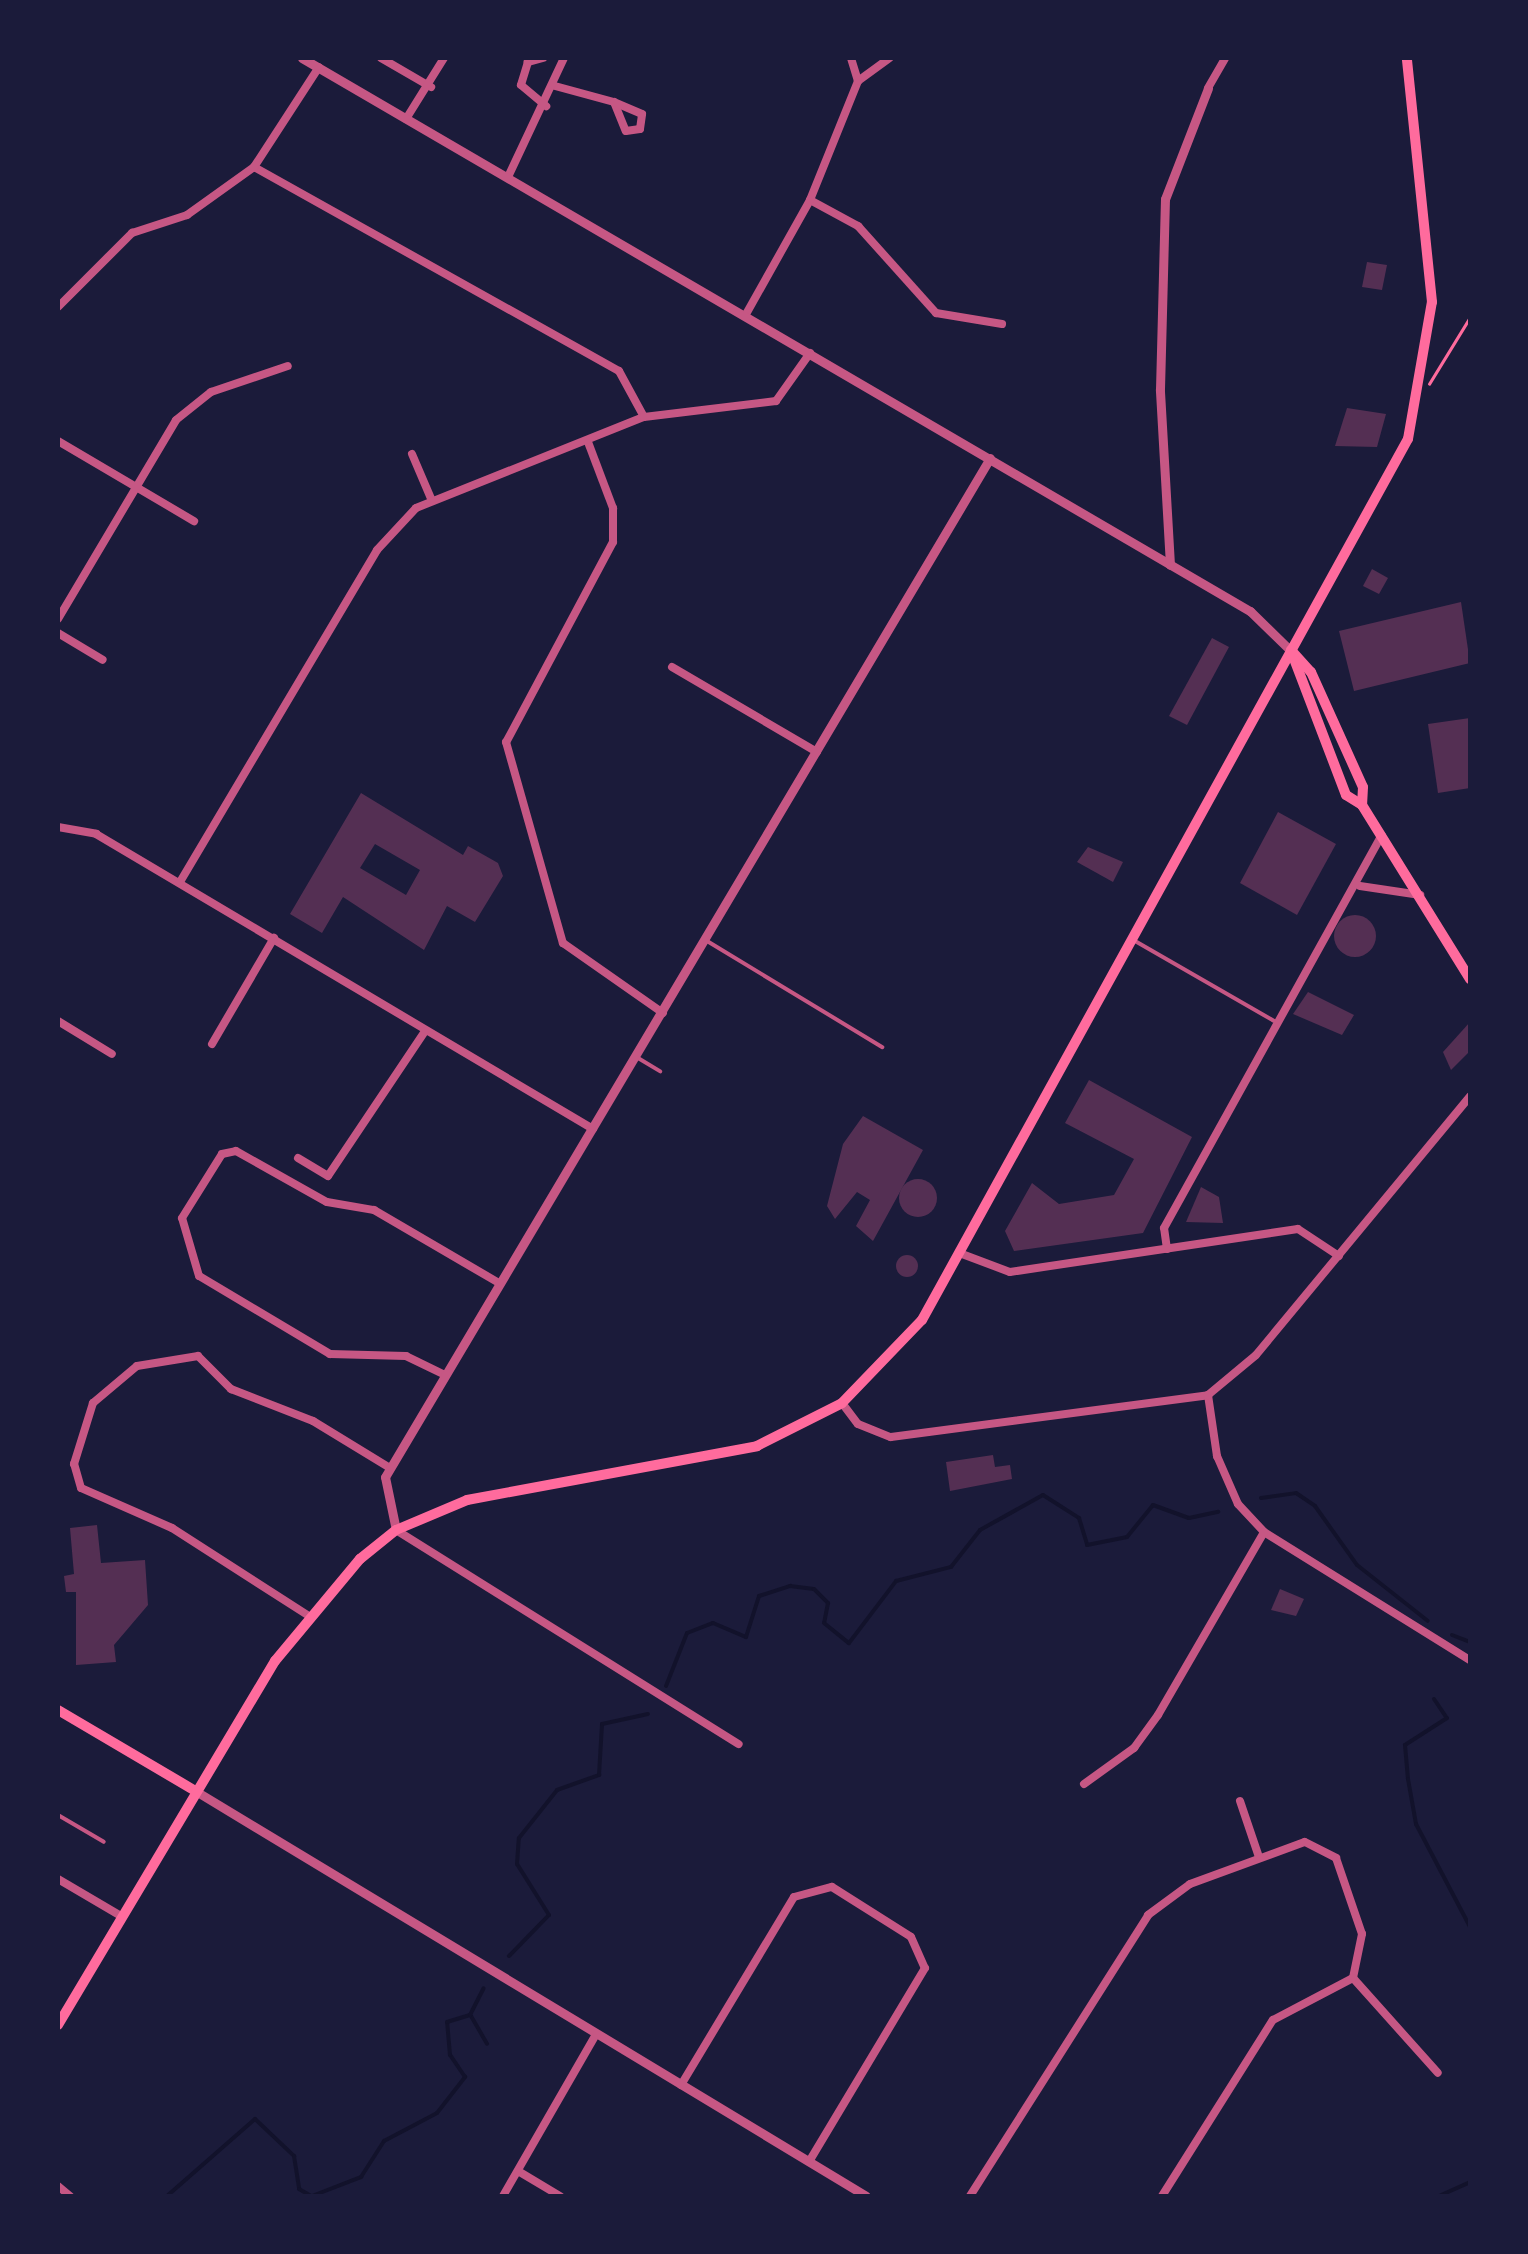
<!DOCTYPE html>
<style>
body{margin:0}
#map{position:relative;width:1528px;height:2254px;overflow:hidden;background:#1b1b3a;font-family:"Roboto Condensed",sans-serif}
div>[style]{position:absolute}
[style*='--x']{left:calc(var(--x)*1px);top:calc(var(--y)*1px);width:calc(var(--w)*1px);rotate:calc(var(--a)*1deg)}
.stream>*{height:4px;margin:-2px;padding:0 2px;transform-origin:2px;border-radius:2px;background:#12122b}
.building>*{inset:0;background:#542f53}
.round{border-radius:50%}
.path>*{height:2.5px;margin:-1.25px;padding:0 1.25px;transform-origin:1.25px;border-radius:1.25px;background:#ff6b9d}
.service>*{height:4px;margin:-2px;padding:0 2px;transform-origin:2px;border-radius:2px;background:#c65784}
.minor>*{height:8px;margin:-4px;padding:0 4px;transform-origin:4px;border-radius:4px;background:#c65784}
.tertiary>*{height:9px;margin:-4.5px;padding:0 4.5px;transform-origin:4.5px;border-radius:4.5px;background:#c65784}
.secondary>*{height:10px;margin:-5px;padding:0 5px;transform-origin:5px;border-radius:5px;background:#ff6b9d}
span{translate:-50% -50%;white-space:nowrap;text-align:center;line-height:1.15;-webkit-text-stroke:10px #1b1b3a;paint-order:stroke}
.frame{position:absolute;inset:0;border:60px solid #1b1b3a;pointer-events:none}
</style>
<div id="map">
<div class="stream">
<div style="--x:1261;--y:1498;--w:35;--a:-8"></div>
<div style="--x:1296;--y:1493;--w:23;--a:34"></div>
<div style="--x:1315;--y:1506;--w:72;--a:54.6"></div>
<div style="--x:1357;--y:1565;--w:90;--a:38.3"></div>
<div style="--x:1452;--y:1635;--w:19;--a:21"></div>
<div style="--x:666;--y:1686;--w:57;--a:-68.4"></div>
<div style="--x:687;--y:1633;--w:28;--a:-21"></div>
<div style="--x:713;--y:1623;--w:36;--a:23"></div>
<div style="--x:746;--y:1637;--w:43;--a:-72.4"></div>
<div style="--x:759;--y:1596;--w:33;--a:-18"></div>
<div style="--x:790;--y:1586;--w:24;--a:7"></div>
<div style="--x:814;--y:1589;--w:20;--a:45"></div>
<div style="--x:828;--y:1603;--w:20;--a:101"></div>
<div style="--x:824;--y:1623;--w:32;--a:39"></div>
<div style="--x:849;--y:1643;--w:78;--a:-52.8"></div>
<div style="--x:896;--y:1581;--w:57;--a:-14.3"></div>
<div style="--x:951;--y:1567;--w:47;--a:-51.9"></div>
<div style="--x:980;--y:1530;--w:72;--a:-29.1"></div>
<div style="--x:1043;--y:1495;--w:43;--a:32.6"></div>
<div style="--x:1079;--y:1518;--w:28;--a:73"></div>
<div style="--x:1087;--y:1545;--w:41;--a:-11.3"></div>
<div style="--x:1127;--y:1537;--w:41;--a:-50.9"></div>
<div style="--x:1153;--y:1505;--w:38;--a:20"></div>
<div style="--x:1189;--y:1518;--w:30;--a:-12"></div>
<div style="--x:1434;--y:1699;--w:23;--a:56"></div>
<div style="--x:1447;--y:1718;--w:50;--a:147.3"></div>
<div style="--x:1405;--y:1745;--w:34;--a:85"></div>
<div style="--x:1408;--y:1779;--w:46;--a:79.9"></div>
<div style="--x:1416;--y:1824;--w:116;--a:62.3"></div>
<div style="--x:509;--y:1956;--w:57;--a:-45.7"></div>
<div style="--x:549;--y:1915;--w:60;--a:-122.1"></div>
<div style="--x:517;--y:1864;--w:26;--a:-86"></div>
<div style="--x:519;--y:1838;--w:61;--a:-51.6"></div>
<div style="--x:557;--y:1790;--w:45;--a:-19.7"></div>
<div style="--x:599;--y:1775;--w:51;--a:-86.6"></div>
<div style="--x:602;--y:1724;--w:47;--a:-12.3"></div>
<div style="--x:471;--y:2016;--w:32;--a:60"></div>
<div style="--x:167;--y:2196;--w:117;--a:-41.2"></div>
<div style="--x:255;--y:2119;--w:54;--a:43.5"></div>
<div style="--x:294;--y:2156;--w:33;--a:81"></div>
<div style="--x:299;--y:2189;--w:14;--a:30"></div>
<div style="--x:312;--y:2196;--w:53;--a:-21.2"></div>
<div style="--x:361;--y:2177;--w:43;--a:-57.4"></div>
<div style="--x:384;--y:2141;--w:60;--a:-27.8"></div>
<div style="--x:437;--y:2113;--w:46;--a:-52.1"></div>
<div style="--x:465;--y:2077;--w:27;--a:-124"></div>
<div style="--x:450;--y:2055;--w:33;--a:-95"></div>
<div style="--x:447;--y:2022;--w:24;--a:-17"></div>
<div style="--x:470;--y:2015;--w:30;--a:-63"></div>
<div style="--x:1439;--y:2196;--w:34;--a:-24"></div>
</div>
<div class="building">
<div style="clip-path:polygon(1367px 262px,1387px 265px,1382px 290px,1362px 287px)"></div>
<div style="clip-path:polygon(1347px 408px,1386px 414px,1377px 447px,1335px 446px)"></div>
<div style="clip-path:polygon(1372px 569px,1388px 578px,1379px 594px,1363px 586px)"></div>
<div style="clip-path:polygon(1461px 602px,1470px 663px,1354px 691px,1339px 631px)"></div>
<div style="clip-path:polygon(1212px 638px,1229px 647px,1187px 725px,1169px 716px)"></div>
<div style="clip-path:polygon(1470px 718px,1470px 788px,1438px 793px,1428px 724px)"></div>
<div style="clip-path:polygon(evenodd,361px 793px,463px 855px,468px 846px,498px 863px,503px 876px,475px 922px,447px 906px,424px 950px,343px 897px,322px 933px,290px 914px,361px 793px,375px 844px,420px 870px,406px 895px,360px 868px,375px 844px)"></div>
<div style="clip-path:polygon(1278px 812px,1336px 844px,1297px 915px,1240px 883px)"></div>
<div style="clip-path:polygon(1088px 847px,1123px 862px,1113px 882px,1077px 862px)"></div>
<div class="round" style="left:1334px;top:915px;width:42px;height:42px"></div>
<div style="clip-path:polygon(1308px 992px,1354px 1015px,1342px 1035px,1293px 1014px)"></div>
<div style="clip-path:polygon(1470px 1022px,1470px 1051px,1451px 1070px,1443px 1052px)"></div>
<div style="clip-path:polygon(1089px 1080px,1192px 1137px,1143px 1233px,1014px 1251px,1005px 1231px,1032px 1183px,1059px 1204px,1114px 1195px,1134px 1159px,1065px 1123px)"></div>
<div style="clip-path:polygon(863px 1116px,923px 1150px,873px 1241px,856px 1226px,870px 1200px,857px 1192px,835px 1219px,827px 1206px,843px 1144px)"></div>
<div class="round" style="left:899px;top:1179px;width:38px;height:38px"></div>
<div style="clip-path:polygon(1201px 1187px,1219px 1197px,1223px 1223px,1186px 1222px)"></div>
<div class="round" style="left:896px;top:1255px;width:22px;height:22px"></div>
<div style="clip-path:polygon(993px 1455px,995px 1467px,1010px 1465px,1012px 1479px,950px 1491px,946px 1462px)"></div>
<div style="clip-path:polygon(97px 1525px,101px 1563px,145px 1560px,148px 1605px,114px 1645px,116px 1662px,76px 1665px,76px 1592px,66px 1592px,64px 1576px,74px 1574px,70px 1528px)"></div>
<div style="clip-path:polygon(1280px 1589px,1304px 1599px,1296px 1616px,1271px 1610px)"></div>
</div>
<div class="path">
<div style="--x:1429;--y:384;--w:79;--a:-58.5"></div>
</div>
<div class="service">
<div style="--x:707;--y:941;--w:205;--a:31.2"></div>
<div style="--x:1135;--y:941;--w:160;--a:29.9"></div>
<div style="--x:638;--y:1058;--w:26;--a:31"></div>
<div style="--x:58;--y:1815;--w:53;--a:30.4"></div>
</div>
<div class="minor">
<div style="--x:381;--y:58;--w:58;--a:30.1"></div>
<div style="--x:543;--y:58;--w:16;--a:165"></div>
<div style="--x:528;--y:62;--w:24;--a:107"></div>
<div style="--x:521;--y:85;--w:33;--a:40"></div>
<div style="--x:858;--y:81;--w:39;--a:-36"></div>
<div style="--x:555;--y:86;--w:61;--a:15.2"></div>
<div style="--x:614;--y:102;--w:31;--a:68"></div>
<div style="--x:626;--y:131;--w:14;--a:-8"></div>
<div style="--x:640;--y:129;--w:15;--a:-82"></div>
<div style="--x:642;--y:114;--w:30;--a:-157"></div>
<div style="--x:1208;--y:88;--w:34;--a:-60"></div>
<div style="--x:406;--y:119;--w:72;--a:-58.1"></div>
<div style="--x:254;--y:167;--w:418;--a:29.2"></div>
<div style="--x:619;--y:371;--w:52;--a:61.5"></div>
<div style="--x:508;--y:177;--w:132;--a:-64.8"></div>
<div style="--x:810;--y:200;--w:55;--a:28.4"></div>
<div style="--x:858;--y:226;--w:117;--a:48.1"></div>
<div style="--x:936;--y:313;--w:67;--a:9.5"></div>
<div style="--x:58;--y:307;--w:105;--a:-45"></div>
<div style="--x:132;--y:233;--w:58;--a:-18.1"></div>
<div style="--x:187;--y:215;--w:82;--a:-35.6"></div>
<div style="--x:254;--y:167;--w:119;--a:-57"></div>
<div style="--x:745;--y:316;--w:133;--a:-60.7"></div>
<div style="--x:810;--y:200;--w:128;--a:-68"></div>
<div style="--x:858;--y:81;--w:24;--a:-107"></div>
<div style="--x:58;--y:441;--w:158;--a:30.5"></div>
<div style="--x:588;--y:442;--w:71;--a:69.3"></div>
<div style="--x:613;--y:508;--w:34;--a:90"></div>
<div style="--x:613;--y:542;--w:227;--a:118.1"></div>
<div style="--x:506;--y:742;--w:209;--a:74.2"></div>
<div style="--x:563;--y:943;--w:122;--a:35"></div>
<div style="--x:412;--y:454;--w:51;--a:66.9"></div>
<div style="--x:58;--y:619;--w:231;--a:-59.3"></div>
<div style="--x:176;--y:420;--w:45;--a:-38.7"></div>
<div style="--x:211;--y:392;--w:81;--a:-18.7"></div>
<div style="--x:58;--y:633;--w:52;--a:31"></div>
<div style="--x:672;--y:667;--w:168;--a:30.4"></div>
<div style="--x:58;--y:827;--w:39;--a:10"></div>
<div style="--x:96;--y:834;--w:578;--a:30.69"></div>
<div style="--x:180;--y:882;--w:386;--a:-59.3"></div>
<div style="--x:377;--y:550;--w:57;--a:-47.1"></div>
<div style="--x:416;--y:508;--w:245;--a:-21.8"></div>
<div style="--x:644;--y:417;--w:133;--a:-6.9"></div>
<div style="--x:776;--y:401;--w:59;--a:-54.7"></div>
<div style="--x:1360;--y:886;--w:61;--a:8.5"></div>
<div style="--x:58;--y:1021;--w:63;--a:31.4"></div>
<div style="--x:212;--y:1044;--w:123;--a:-59.7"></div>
<div style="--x:298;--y:1158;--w:35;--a:31"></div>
<div style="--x:328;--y:1176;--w:174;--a:-56.2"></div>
<div style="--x:1167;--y:1249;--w:21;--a:-98"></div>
<div style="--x:1164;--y:1228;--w:449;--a:-61"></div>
<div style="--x:962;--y:1254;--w:51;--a:20.6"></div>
<div style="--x:1010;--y:1272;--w:291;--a:-8.5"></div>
<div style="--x:1298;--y:1229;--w:49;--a:33.4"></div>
<div style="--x:443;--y:1374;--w:41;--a:-154.1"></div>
<div style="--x:406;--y:1356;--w:76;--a:-178.5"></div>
<div style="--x:330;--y:1354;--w:152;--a:-149.2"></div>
<div style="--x:199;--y:1276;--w:60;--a:-106.3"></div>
<div style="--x:182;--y:1218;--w:75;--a:-58"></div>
<div style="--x:222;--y:1154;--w:14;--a:-12"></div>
<div style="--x:236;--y:1151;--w:104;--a:29.3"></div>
<div style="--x:327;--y:1202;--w:48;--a:9.7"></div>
<div style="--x:374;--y:1210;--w:145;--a:30.3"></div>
<div style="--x:1208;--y:1395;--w:62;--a:81.6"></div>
<div style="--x:1217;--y:1456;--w:52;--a:66.4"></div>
<div style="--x:1238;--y:1504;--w:38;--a:47"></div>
<div style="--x:1264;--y:1532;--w:243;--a:31.9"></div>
<div style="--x:842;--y:1403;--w:26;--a:53"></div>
<div style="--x:858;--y:1424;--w:35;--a:22"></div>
<div style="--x:891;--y:1437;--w:320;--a:-7.5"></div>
<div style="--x:1208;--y:1395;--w:62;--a:-39.8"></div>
<div style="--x:1256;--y:1355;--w:336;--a:-50.4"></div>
<div style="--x:396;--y:1530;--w:404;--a:32"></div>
<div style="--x:309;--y:1616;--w:163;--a:-147.3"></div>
<div style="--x:172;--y:1528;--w:99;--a:-156.3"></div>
<div style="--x:81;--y:1488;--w:25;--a:-106"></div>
<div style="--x:74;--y:1464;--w:64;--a:-72.7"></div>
<div style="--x:93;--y:1403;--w:57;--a:-40.1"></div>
<div style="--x:137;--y:1366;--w:62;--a:-9.3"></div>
<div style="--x:198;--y:1356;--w:47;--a:45"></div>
<div style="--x:231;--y:1389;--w:88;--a:21.3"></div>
<div style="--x:313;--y:1421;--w:90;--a:31.4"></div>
<div style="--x:1084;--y:1784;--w:62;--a:-35.8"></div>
<div style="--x:1134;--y:1748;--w:41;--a:-54"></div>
<div style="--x:1158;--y:1715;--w:211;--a:-59.9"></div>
<div style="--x:1240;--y:1801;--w:59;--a:71.3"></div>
<div style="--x:58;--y:1879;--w:73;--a:30.4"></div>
<div style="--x:681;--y:2085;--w:219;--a:-59"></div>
<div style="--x:794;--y:1897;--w:39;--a:-15"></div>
<div style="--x:832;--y:1887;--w:93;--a:32.3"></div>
<div style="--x:911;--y:1937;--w:34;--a:66"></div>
<div style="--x:925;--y:1968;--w:226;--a:120.9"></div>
<div style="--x:518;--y:2171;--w:49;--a:30.8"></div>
<div style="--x:58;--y:2186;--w:16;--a:40"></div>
<div style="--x:503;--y:2196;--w:187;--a:-60.1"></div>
<div style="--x:970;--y:2196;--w:333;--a:-57.6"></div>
<div style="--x:1148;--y:1915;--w:52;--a:-36.4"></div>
<div style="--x:1190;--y:1884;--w:122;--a:-20.1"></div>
<div style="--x:1305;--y:1842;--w:35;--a:27"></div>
<div style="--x:1336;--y:1858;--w:80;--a:71.1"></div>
<div style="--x:1362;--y:1934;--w:45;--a:101.6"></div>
<div style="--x:1353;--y:1978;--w:127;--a:48.2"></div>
<div style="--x:1162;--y:2196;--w:208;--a:-57.8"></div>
<div style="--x:1273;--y:2020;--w:90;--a:-27.7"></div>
</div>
<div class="tertiary">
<div style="--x:302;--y:58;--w:1098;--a:30.26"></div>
<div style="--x:1250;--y:611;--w:56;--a:44.3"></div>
<div style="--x:1170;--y:565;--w:176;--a:-93.3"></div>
<div style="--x:1160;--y:389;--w:190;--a:-88.5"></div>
<div style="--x:1165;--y:199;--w:119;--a:-68.8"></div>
<div style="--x:396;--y:1530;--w:54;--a:-101.7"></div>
<div style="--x:385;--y:1477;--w:1185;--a:-59.3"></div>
<div style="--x:194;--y:1790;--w:785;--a:31.14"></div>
</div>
<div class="secondary">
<div style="--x:1291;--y:650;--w:30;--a:48"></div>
<div style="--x:1311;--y:672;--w:126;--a:65.7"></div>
<div style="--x:1363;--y:787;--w:18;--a:93"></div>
<div style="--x:1291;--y:651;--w:154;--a:69.1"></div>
<div style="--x:1346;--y:795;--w:19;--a:32"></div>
<div style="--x:1362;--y:805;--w:205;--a:58.2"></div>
<div style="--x:58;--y:1710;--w:158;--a:30.5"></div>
<div style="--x:58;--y:2025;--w:424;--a:-59.2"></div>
<div style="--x:275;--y:1661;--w:133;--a:-50.2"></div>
<div style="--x:360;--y:1559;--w:46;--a:-38.9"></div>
<div style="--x:396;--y:1530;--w:77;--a:-22.9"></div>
<div style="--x:467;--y:1500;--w:295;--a:-10.5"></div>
<div style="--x:757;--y:1446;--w:95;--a:-26.8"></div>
<div style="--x:842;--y:1403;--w:115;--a:-46.1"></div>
<div style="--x:922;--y:1320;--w:1006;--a:-61.12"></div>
<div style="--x:1408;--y:439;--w:139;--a:-80.1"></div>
<div style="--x:1432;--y:302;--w:245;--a:-95.9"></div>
</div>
<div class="frame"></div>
</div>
